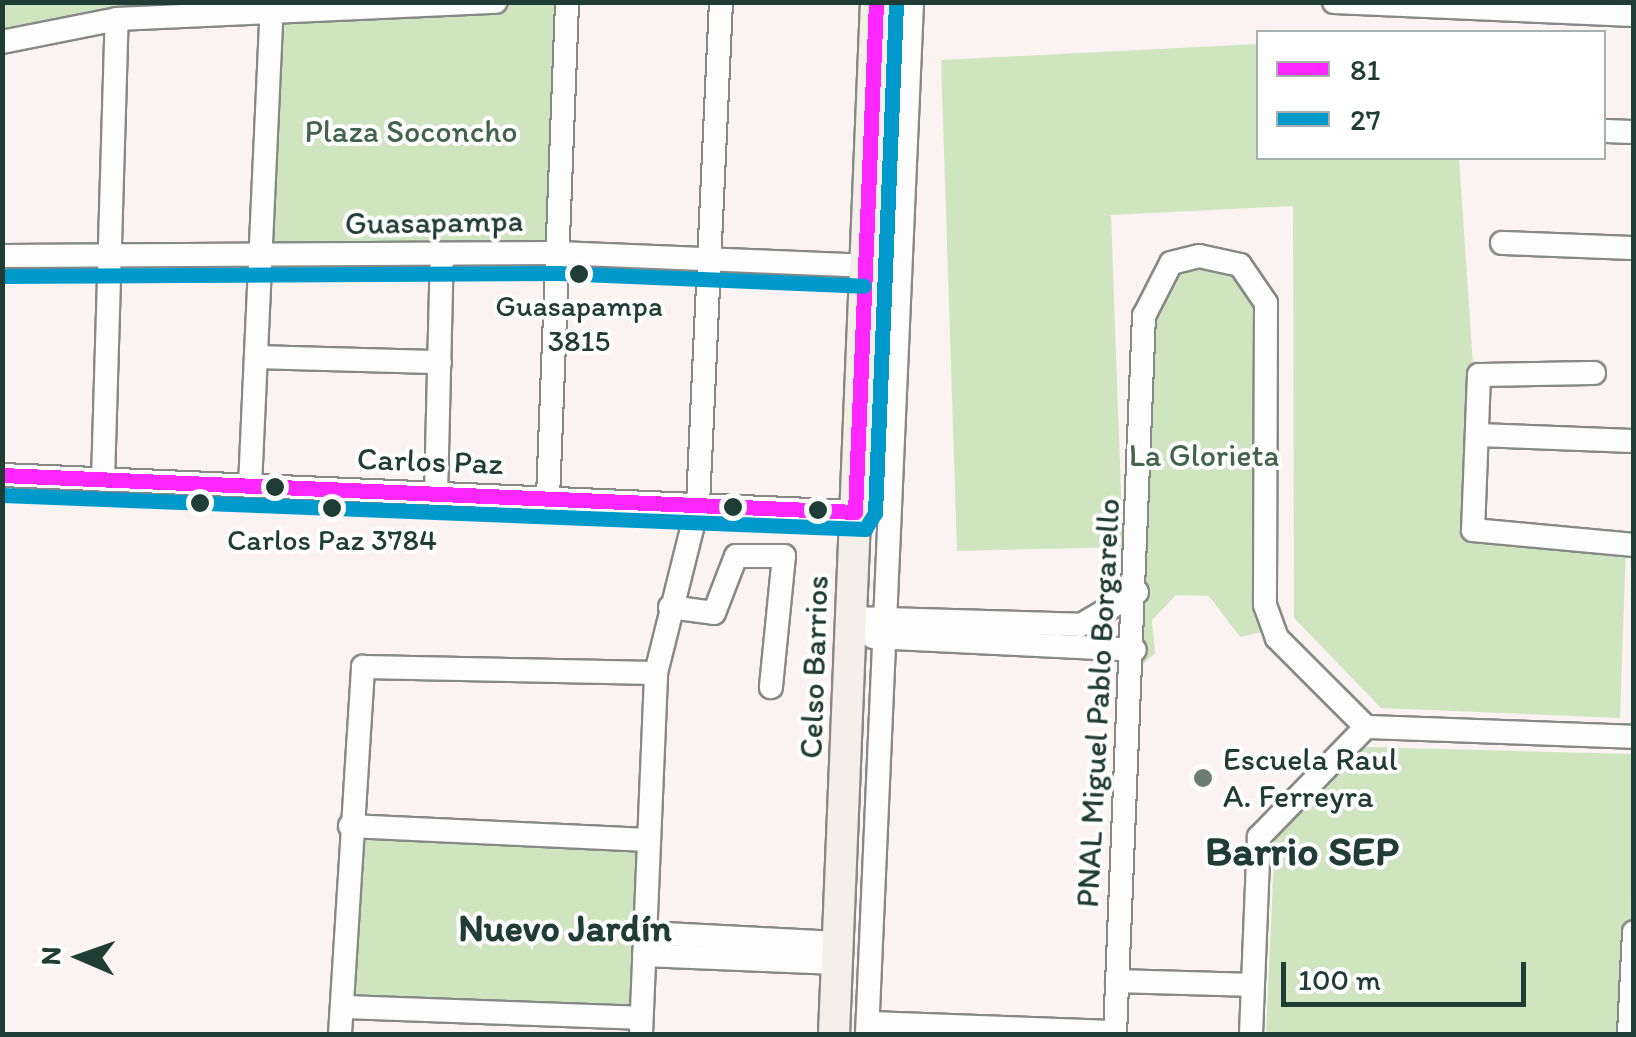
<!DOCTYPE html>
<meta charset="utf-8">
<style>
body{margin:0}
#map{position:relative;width:1636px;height:1037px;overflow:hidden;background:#faf3f2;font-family:Itim,sans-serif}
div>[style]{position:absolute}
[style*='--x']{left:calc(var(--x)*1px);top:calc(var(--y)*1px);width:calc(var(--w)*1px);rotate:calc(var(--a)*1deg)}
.green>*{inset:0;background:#cfe5c0}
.roads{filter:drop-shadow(2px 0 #878987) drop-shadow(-2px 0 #878987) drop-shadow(0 2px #878987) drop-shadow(0 -2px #878987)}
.minor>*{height:22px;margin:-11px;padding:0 11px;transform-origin:11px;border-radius:11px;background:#fefdfd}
.major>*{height:30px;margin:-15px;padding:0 15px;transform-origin:15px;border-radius:15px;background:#f4efe9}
.bus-1>*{height:15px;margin:-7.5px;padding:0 7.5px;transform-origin:7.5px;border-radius:7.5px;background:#fe27ff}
.bus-2>*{height:15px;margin:-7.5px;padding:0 7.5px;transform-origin:7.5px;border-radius:7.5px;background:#0099cb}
.dots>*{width:28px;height:28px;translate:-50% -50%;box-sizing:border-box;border:5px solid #fff;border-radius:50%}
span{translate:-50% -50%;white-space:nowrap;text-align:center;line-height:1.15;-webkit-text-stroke:8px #fff;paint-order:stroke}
.bus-label{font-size:30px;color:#1f3d34}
.park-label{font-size:32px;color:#42644d}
.street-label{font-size:32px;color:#1f3d34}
.poi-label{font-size:32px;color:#1f3d34}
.left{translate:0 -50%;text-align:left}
.quarter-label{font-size:38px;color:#1f3d34;font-weight:700}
.district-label{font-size:42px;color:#1f3d34;font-weight:700}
.frame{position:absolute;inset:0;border:5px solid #1f3d34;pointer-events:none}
.legend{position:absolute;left:1256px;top:30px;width:350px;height:130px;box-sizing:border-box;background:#fff;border:2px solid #a5b1ae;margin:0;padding:12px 18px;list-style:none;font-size:30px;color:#1f3d34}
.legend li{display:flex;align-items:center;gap:20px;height:50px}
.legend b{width:50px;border:2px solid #a5b1ae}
.north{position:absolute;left:30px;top:907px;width:100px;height:100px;-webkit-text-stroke:8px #fff;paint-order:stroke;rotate:272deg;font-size:28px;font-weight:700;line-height:40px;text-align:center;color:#1f3d34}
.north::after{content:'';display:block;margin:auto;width:35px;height:45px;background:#1f3d34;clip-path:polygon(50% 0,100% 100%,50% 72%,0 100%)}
.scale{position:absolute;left:1281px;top:962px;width:245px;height:45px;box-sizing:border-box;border:5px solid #1f3d34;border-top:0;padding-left:12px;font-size:30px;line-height:35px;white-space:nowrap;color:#1f3d34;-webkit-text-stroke:8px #fff;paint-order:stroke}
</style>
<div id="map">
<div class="green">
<div style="clip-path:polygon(2px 3px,253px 3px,3px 35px)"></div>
<div style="clip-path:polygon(567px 3px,558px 253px,262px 257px,273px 14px)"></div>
<div style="clip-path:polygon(1258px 44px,1258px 158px,1459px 158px,1473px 365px,1465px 538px,1626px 545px,1620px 718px,1381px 708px,1294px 618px,1293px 206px,1111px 215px,1123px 547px,957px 551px,941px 60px)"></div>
<div style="clip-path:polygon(1184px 258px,1257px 283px,1271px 630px,1240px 637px,1209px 596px,1176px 595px,1152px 620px,1155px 653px,1134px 673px,1144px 316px)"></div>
<div style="clip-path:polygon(1365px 747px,1633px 754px,1629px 1034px,1266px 1034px,1275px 835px)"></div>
<div style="clip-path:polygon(350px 826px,648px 840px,641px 1018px,342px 1007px)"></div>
</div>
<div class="roads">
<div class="minor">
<div style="--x:1334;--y:2;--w:300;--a:2.5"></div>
<div style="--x:2;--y:42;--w:117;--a:-11.3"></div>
<div style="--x:117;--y:19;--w:379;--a:-2.6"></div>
<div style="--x:1604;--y:131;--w:30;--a:2"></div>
<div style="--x:1502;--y:243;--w:132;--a:2.2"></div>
<div style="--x:2;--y:256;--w:556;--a:-0.31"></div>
<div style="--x:558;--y:253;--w:307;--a:2.4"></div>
<div style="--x:257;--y:357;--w:183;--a:1.6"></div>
<div style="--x:1594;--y:373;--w:115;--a:179"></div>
<div style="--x:1479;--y:375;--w:155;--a:92.2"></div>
<div style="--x:1473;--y:530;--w:162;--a:5.3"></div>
<div style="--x:1477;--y:435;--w:157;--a:2.2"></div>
<div style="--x:2;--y:475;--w:854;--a:2.48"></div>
<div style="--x:103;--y:480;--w:461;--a:-88.3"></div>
<div style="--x:250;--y:486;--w:484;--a:-87.4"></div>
<div style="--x:436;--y:494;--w:239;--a:-88.6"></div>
<div style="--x:548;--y:498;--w:496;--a:-87.8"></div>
<div style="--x:670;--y:607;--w:44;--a:7.8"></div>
<div style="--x:714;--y:613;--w:61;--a:-68.9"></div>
<div style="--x:736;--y:556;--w:48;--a:0"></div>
<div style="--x:784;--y:556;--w:132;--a:95.7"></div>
<div style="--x:851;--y:618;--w:230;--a:1.7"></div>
<div style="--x:1081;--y:625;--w:65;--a:-30.5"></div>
<div style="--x:873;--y:637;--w:262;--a:2.8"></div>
<div style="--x:350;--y:826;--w:298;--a:2.7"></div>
<div style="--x:645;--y:933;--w:193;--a:3"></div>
<div style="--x:644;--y:955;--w:193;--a:2.4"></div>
<div style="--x:1117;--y:981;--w:135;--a:1.7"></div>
<div style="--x:342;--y:1007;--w:299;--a:2.1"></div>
<div style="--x:868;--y:1023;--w:247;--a:2.1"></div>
<div style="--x:340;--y:1034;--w:368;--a:-86.4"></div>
<div style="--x:363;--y:667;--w:293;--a:1.2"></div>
<div style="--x:641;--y:1034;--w:361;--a:-87.6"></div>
<div style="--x:656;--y:673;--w:174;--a:-76"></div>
<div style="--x:698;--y:504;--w:503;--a:-87.38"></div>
<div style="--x:867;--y:1034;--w:1033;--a:-87.5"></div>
<div style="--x:1115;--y:1034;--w:719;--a:-87.69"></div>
<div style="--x:1144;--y:316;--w:59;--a:-63"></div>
<div style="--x:1171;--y:263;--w:29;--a:-14"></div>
<div style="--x:1199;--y:256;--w:42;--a:12.4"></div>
<div style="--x:1240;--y:265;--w:46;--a:55.6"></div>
<div style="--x:1266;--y:303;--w:302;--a:90.2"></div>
<div style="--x:1265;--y:605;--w:35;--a:70"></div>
<div style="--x:1277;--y:638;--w:126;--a:45"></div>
<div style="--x:1366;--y:727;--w:268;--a:2.1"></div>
<div style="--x:1251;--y:1034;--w:197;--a:-87.7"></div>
<div style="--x:1259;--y:837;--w:153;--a:-45.8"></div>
<div style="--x:1629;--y:1034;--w:102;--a:-87.2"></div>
</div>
<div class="major">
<div style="--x:834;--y:1034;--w:1033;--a:-87.67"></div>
</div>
</div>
<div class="bus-1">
<div style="--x:2;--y:475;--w:854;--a:2.48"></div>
<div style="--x:855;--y:512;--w:510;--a:-87.64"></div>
</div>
<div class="bus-2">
<div style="--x:2;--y:276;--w:556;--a:-0.31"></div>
<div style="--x:558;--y:273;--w:306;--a:2.4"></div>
<div style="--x:2;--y:495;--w:864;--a:2.26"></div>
<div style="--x:865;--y:529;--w:19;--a:-58"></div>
<div style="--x:875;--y:513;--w:510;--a:-87.64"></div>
</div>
<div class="dots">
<div style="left:579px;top:274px;background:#1f3d34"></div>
<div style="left:275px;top:487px;background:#1f3d34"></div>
<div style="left:200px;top:503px;background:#1f3d34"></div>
<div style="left:733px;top:507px;background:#1f3d34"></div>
<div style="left:332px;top:508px;background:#1f3d34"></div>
<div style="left:818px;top:510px;background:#1f3d34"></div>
<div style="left:1203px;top:778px;background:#6c7d76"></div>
</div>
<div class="bus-label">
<span style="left:579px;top:323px">Guasapampa<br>3815</span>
<span style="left:332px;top:540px">Carlos Paz 3784</span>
</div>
<div class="park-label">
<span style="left:411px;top:131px">Plaza Soconcho</span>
<span style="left:1204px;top:455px">La Glorieta</span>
</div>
<div class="street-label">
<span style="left:434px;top:222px;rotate:-1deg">Guasapampa</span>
<span style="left:430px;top:461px;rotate:2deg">Carlos Paz</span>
<span style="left:814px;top:667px;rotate:-88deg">Celso Barrios</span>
<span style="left:1098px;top:703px;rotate:-87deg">PNAL Miguel Pablo Borgarello</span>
</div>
<div class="poi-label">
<span class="left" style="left:1223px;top:778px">Escuela Raul<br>A. Ferreyra</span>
</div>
<div class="quarter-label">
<span style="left:565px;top:929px">Nuevo Jardín</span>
</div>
<div class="district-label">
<span style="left:1302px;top:851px">Barrio SEP</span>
</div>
<div class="frame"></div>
<ul class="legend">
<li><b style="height:12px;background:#fe27ff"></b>81</li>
<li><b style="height:12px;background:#0099cb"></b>27</li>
</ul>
<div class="north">N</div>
<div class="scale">100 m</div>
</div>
